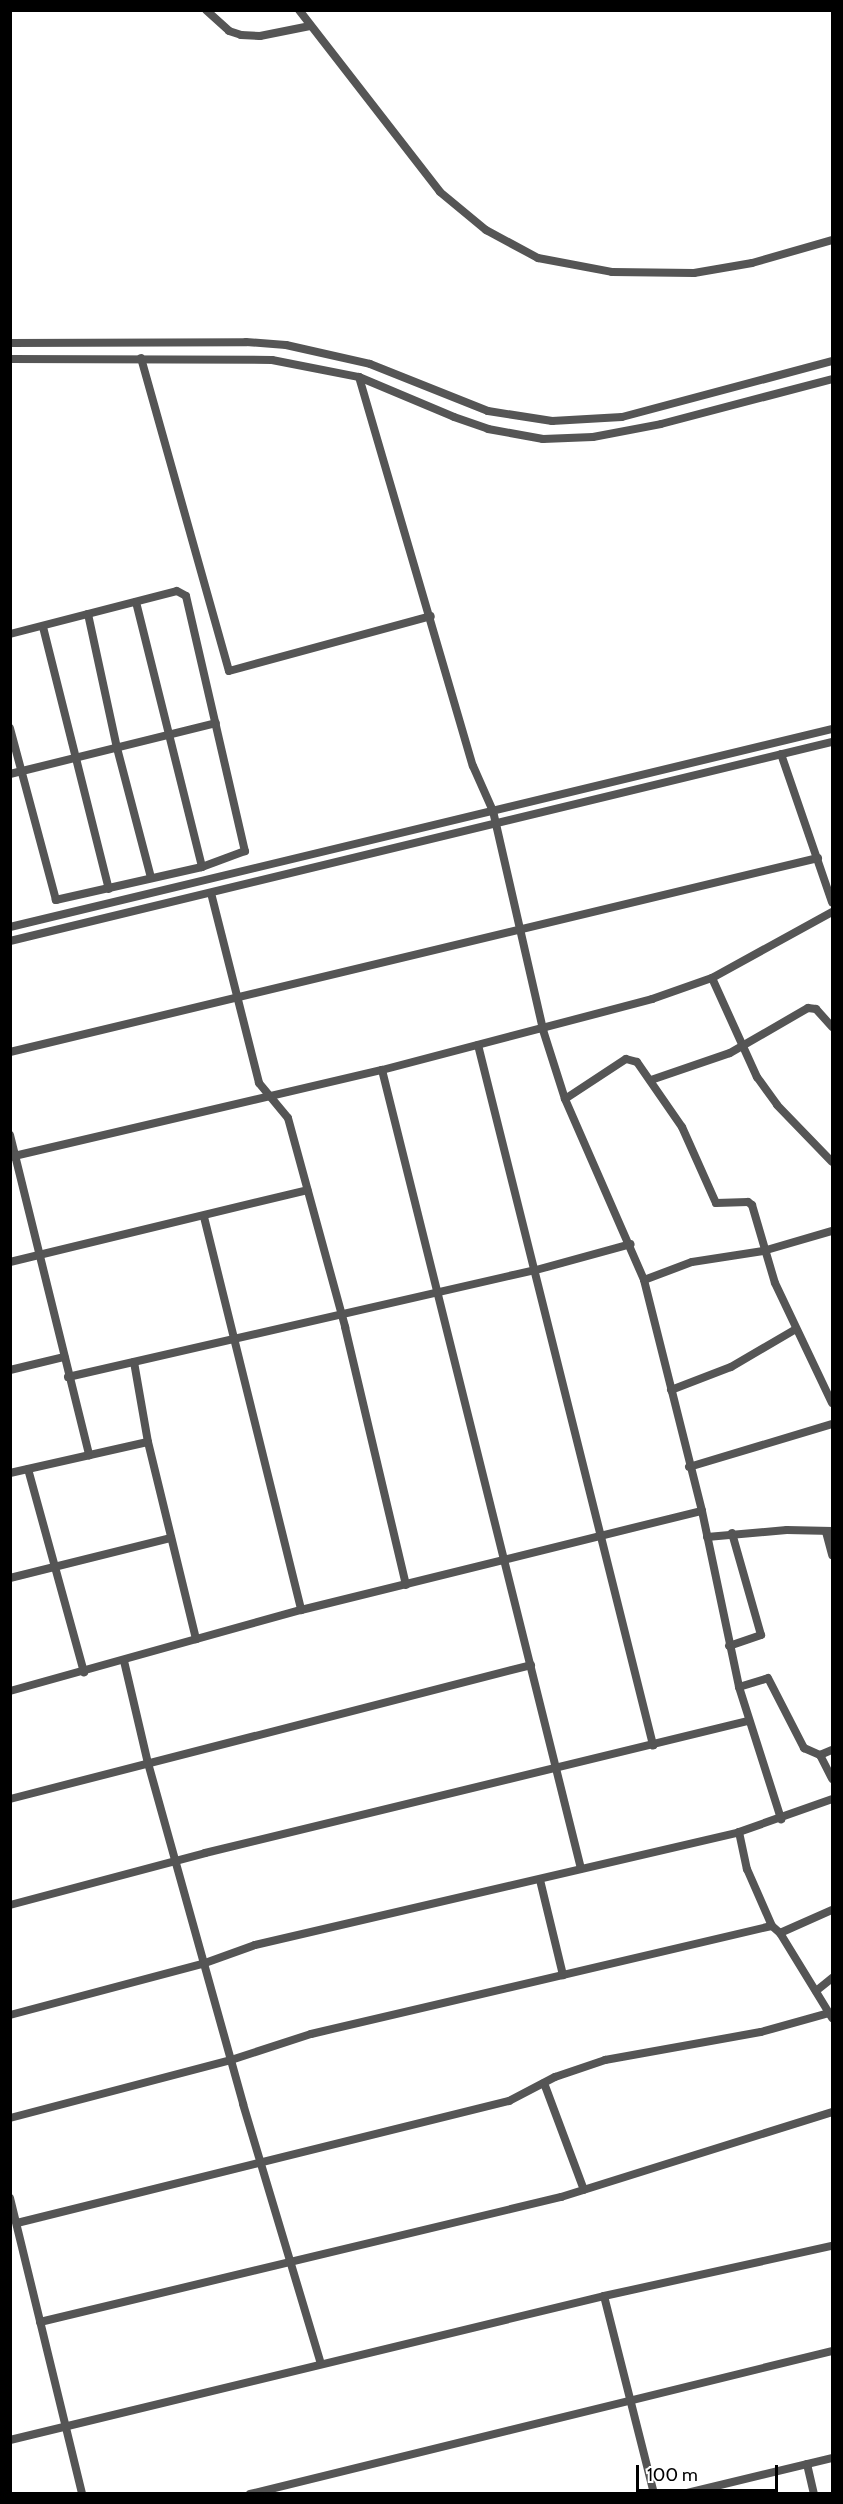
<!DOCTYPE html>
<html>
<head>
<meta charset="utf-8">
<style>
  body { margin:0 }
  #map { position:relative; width:843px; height:2504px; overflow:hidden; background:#fff; font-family:Cabin,sans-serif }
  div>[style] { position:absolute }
  .street>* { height:8px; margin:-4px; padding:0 4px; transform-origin:4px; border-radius:4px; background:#555 }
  span { translate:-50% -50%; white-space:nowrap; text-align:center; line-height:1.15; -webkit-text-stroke:6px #fff; paint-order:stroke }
  .frame { position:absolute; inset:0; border:12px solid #000; pointer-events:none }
  .scale { position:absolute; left:636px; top:2465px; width:142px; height:27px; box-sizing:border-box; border:3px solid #000; border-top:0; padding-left:8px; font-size:18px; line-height:21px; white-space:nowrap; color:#000; -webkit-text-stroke:4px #fff; paint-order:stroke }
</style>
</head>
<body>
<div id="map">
  <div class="street">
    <div style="left:206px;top:10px;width:31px;rotate:42deg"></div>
    <div style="left:229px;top:31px;width:13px;rotate:18deg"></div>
    <div style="left:241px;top:35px;width:19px;rotate:3deg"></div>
    <div style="left:260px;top:36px;width:51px;rotate:-11.3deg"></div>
    <div style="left:299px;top:10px;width:230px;rotate:52.2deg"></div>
    <div style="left:440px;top:192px;width:60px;rotate:39.6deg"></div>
    <div style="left:486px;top:230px;width:59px;rotate:28.3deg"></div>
    <div style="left:538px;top:258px;width:75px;rotate:10.7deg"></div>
    <div style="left:612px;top:272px;width:82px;rotate:0.7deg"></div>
    <div style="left:694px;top:273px;width:59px;rotate:-9.8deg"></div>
    <div style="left:752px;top:263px;width:83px;rotate:-16deg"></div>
    <div style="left:10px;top:343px;width:236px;rotate:-0.2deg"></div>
    <div style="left:246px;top:342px;width:40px;rotate:4.3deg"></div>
    <div style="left:286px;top:345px;width:86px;rotate:12.7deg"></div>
    <div style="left:370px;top:364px;width:127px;rotate:21.7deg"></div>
    <div style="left:488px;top:411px;width:65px;rotate:8.9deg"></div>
    <div style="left:552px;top:421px;width:70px;rotate:-3.3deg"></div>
    <div style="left:622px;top:417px;width:217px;rotate:-14.9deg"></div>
    <div style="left:141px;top:358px;width:325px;rotate:74.3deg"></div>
    <div style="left:229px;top:671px;width:209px;rotate:-15.2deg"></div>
    <div style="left:10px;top:359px;width:262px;rotate:0.2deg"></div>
    <div style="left:272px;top:360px;width:89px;rotate:11.1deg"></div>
    <div style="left:359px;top:377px;width:103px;rotate:22.8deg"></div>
    <div style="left:454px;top:417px;width:36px;rotate:19deg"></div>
    <div style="left:488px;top:429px;width:56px;rotate:10.3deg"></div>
    <div style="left:543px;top:439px;width:50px;rotate:-2.3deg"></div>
    <div style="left:593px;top:437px;width:69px;rotate:-10.8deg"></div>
    <div style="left:661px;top:424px;width:177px;rotate:-14.7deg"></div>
    <div style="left:359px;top:377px;width:405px;rotate:73.7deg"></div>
    <div style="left:473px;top:766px;width:49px;rotate:66deg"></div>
    <div style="left:493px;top:811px;width:225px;rotate:77.1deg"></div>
    <div style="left:543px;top:1030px;width:72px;rotate:72.3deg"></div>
    <div style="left:565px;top:1099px;width:197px;rotate:66.4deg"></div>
    <div style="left:644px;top:1280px;width:238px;rotate:75.9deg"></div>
    <div style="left:702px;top:1511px;width:180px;rotate:78.1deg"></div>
    <div style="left:739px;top:1687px;width:139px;rotate:72.3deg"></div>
    <div style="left:136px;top:602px;width:273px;rotate:76deg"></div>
    <div style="left:88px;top:614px;width:137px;rotate:77.8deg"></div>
    <div style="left:117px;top:748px;width:134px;rotate:75.3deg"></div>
    <div style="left:43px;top:627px;width:270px;rotate:75.9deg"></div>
    <div style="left:10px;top:634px;width:172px;rotate:-14.4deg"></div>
    <div style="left:177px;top:591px;width:10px;rotate:29deg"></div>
    <div style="left:186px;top:596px;width:262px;rotate:77deg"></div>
    <div style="left:245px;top:851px;width:46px;rotate:159.6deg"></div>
    <div style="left:202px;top:867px;width:150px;rotate:167.3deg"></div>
    <div style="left:56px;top:900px;width:178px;rotate:-105deg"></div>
    <div style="left:781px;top:754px;width:157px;rotate:71deg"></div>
    <div style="left:10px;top:774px;width:212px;rotate:-13.9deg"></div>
    <div style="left:211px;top:893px;width:196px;rotate:75.8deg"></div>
    <div style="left:259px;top:1083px;width:45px;rotate:50.4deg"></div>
    <div style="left:288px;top:1118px;width:217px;rotate:74.7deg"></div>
    <div style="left:345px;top:1327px;width:265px;rotate:76.7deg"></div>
    <div style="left:10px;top:927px;width:846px;rotate:-13.54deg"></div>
    <div style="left:10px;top:941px;width:846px;rotate:-13.61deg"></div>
    <div style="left:712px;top:978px;width:109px;rotate:65.6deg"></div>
    <div style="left:757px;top:1077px;width:34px;rotate:54deg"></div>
    <div style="left:777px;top:1105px;width:79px;rotate:46deg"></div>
    <div style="left:478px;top:1045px;width:722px;rotate:75.96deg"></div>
    <div style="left:10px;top:1052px;width:831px;rotate:-13.5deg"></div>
    <div style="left:382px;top:1070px;width:823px;rotate:76.01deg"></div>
    <div style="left:651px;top:1080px;width:83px;rotate:-18.9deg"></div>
    <div style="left:730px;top:1053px;width:90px;rotate:-30deg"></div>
    <div style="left:808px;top:1008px;width:8px;rotate:7deg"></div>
    <div style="left:816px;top:1009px;width:24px;rotate:48deg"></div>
    <div style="left:565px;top:1099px;width:73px;rotate:-33.3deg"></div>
    <div style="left:626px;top:1059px;width:11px;rotate:15deg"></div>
    <div style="left:637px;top:1062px;width:79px;rotate:55.3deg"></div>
    <div style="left:682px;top:1127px;width:83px;rotate:65.9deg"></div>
    <div style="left:716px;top:1203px;width:32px;rotate:-2deg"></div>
    <div style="left:748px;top:1202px;width:5px;rotate:37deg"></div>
    <div style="left:752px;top:1205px;width:81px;rotate:73.6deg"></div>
    <div style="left:775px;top:1283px;width:133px;rotate:64.6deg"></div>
    <div style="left:10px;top:1135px;width:330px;rotate:76.1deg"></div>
    <div style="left:10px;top:1157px;width:382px;rotate:-13.2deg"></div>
    <div style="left:382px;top:1070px;width:279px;rotate:-14.7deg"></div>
    <div style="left:652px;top:999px;width:64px;rotate:-19.3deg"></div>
    <div style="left:712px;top:978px;width:137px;rotate:-28.8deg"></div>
    <div style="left:204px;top:1217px;width:405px;rotate:76.1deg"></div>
    <div style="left:10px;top:1262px;width:306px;rotate:-13.6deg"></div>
    <div style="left:644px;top:1280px;width:51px;rotate:-20.6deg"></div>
    <div style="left:692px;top:1262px;width:72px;rotate:-8.8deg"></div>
    <div style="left:763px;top:1251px;width:72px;rotate:-16.2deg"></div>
    <div style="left:134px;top:1362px;width:81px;rotate:80.1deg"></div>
    <div style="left:148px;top:1442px;width:203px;rotate:76.3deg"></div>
    <div style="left:10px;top:1370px;width:56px;rotate:-13.5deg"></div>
    <div style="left:68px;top:1377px;width:480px;rotate:-12.9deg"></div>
    <div style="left:536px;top:1270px;width:98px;rotate:-15.3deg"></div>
    <div style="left:671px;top:1390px;width:64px;rotate:-21deg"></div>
    <div style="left:731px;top:1367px;width:75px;rotate:-30.3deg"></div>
    <div style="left:689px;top:1467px;width:149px;rotate:-16.7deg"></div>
    <div style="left:28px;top:1469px;width:211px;rotate:74.6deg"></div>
    <div style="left:10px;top:1473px;width:141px;rotate:-12.7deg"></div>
    <div style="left:826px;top:1532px;width:24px;rotate:75deg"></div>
    <div style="left:707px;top:1537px;width:80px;rotate:-5deg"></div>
    <div style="left:787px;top:1530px;width:45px;rotate:1.3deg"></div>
    <div style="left:10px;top:1578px;width:166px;rotate:-14deg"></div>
    <div style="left:729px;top:1646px;width:34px;rotate:-19deg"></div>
    <div style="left:761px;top:1635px;width:106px;rotate:-105.9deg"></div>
    <div style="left:124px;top:1661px;width:105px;rotate:76.8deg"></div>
    <div style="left:148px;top:1763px;width:354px;rotate:74.4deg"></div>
    <div style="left:243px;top:2104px;width:271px;rotate:73.3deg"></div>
    <div style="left:739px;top:1687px;width:30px;rotate:-17deg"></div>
    <div style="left:768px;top:1678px;width:79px;rotate:62.8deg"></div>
    <div style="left:804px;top:1748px;width:17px;rotate:24deg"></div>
    <div style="left:820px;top:1755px;width:13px;rotate:-23deg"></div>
    <div style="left:10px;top:1691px;width:302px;rotate:-15.6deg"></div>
    <div style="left:301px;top:1610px;width:413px;rotate:-13.9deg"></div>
    <div style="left:820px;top:1755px;width:27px;rotate:63deg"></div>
    <div style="left:10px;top:1799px;width:538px;rotate:-14.42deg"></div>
    <div style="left:739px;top:1832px;width:38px;rotate:78deg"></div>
    <div style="left:747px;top:1869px;width:62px;rotate:66.3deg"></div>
    <div style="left:772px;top:1926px;width:11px;rotate:41deg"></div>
    <div style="left:780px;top:1933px;width:100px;rotate:58.5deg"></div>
    <div style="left:540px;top:1880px;width:98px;rotate:76.4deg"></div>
    <div style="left:10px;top:1905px;width:202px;rotate:-14.9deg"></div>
    <div style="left:205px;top:1853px;width:559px;rotate:-13.66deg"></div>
    <div style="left:780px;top:1933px;width:57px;rotate:-23.9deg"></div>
    <div style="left:816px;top:1991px;width:21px;rotate:-39deg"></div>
    <div style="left:10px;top:2015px;width:202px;rotate:-14.9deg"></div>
    <div style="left:205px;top:1963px;width:53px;rotate:-19.8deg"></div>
    <div style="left:255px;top:1945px;width:497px;rotate:-13.1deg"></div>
    <div style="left:739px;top:1832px;width:99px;rotate:-19.5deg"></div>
    <div style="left:544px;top:2083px;width:114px;rotate:69.5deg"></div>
    <div style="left:10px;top:2118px;width:228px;rotate:-14.7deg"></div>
    <div style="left:231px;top:2060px;width:84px;rotate:-18deg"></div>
    <div style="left:311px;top:2034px;width:473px;rotate:-13.2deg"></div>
    <div style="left:10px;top:2198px;width:305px;rotate:76.3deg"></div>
    <div style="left:17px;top:2223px;width:507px;rotate:-13.93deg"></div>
    <div style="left:509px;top:2101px;width:52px;rotate:-27.6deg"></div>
    <div style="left:555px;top:2077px;width:53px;rotate:-18.8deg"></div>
    <div style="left:605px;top:2060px;width:158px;rotate:-10.2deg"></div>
    <div style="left:761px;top:2032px;width:71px;rotate:-15.6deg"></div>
    <div style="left:604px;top:2296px;width:204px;rotate:75.8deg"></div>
    <div style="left:40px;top:2322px;width:536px;rotate:-13.49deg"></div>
    <div style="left:561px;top:2197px;width:284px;rotate:-17.4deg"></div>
    <div style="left:10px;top:2440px;width:611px;rotate:-13.63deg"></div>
    <div style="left:604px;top:2296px;width:233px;rotate:-12.4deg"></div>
    <div style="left:807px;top:2464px;width:31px;rotate:77deg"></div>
    <div style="left:250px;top:2494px;width:599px;rotate:-13.8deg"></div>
    <div style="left:683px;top:2494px;width:153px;rotate:-13.6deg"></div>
  </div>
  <div class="frame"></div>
  <div class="scale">100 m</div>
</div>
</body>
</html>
